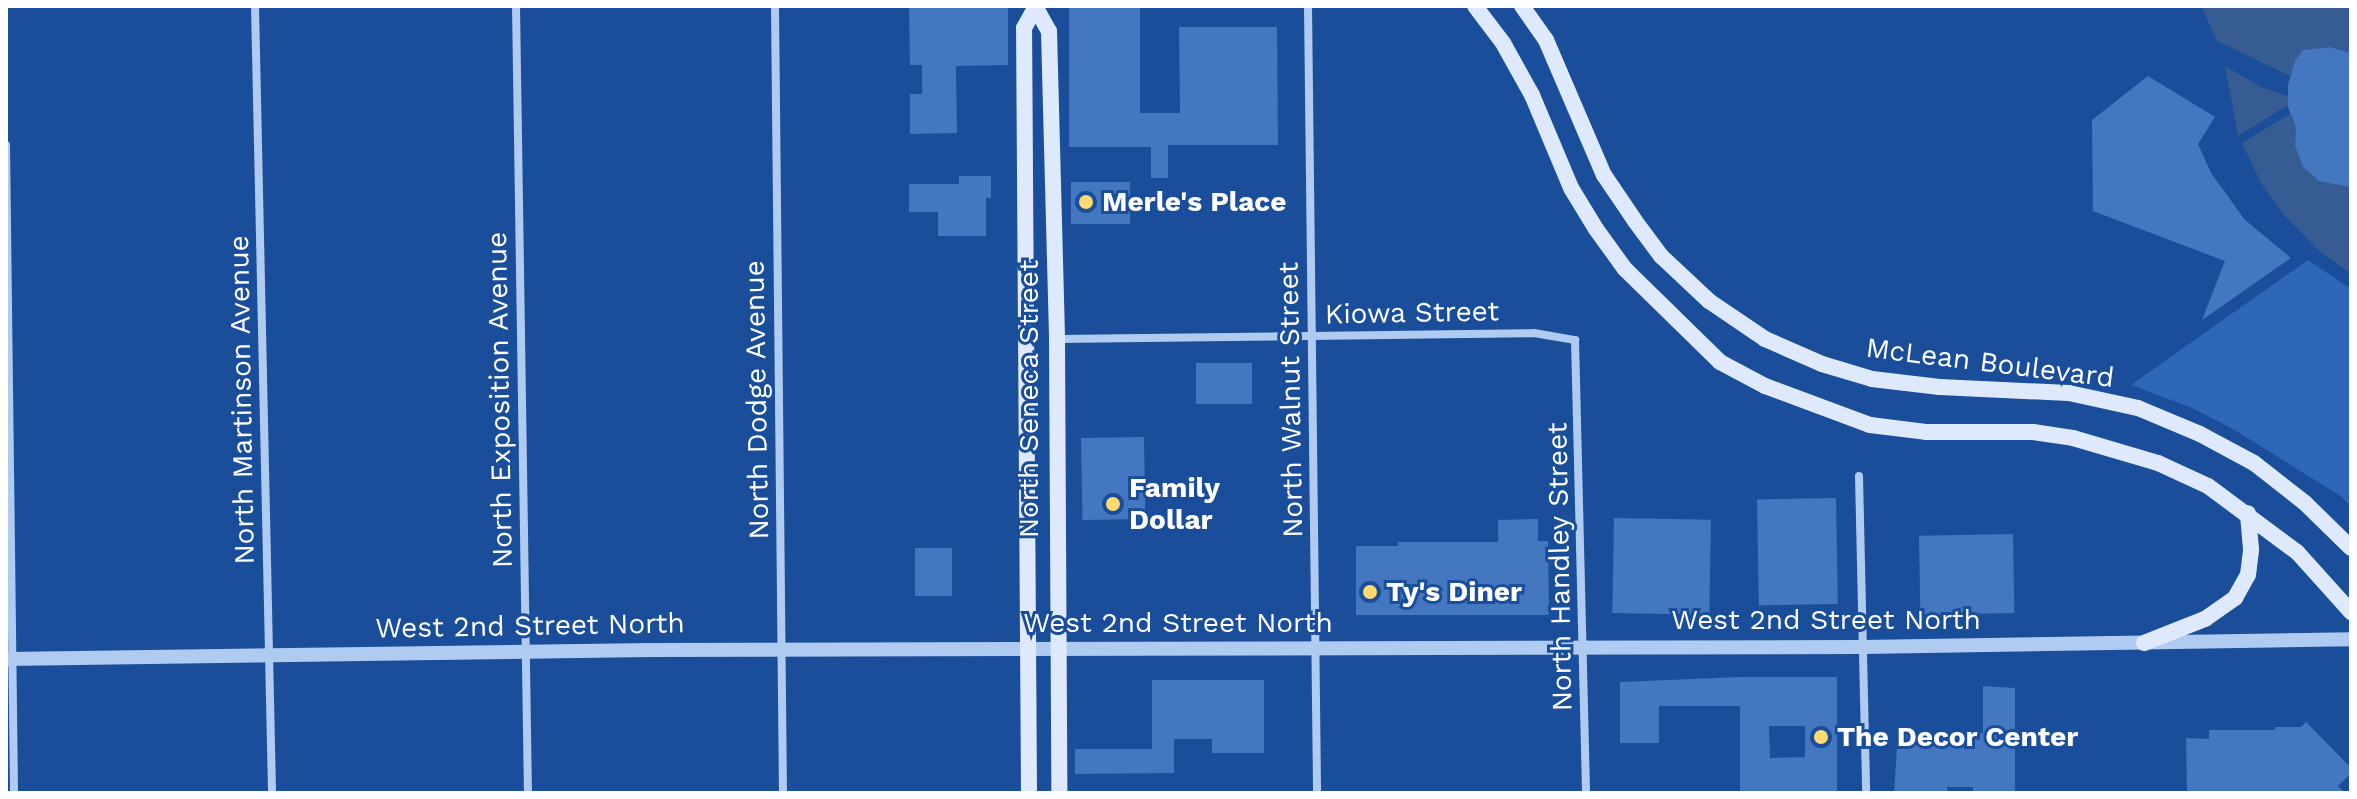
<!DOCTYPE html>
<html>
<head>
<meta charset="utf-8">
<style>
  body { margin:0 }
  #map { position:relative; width:2357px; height:799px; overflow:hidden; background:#1a4e9a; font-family:"Work Sans",sans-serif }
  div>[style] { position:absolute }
  .green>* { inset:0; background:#2e67b7 }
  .water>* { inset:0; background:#375c93 }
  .building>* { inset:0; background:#4377c0; transform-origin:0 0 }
  .minor>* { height:8px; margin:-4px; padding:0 4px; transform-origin:4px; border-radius:4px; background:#b0cbf1 }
  .tertiary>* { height:14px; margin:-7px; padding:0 7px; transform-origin:7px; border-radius:7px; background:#b0cbf1 }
  .secondary>* { height:16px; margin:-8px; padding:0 8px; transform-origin:8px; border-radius:8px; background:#deeafc }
  .dots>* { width:22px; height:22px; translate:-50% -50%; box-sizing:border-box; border:4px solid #1a4e9a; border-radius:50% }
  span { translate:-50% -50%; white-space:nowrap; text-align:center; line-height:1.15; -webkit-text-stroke:6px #1a4e9a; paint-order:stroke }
  .poi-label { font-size:28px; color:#fff; font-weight:700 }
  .left { translate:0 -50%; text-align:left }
  .street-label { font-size:28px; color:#fff }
  .frame { position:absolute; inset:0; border:8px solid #fff; pointer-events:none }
</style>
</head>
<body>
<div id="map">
  <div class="green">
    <div style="clip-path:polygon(2308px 260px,2351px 289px,2351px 507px,2342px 497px,2233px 429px,2192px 408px,2131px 385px)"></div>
  </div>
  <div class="water">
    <div style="clip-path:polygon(2201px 6px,2351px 6px,2351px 53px,2330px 47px,2303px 50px,2290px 76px,2217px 41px)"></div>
    <div style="clip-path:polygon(2225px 66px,2263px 88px,2288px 96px,2288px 105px,2238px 136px)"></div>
    <div style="clip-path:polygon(2290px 114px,2296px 128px,2295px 146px,2303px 167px,2319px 181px,2351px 184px,2351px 274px,2318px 250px,2282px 213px,2261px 183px,2242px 143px)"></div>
  </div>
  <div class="building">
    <div style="clip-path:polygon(1069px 6px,1140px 6px,1140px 113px,1180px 113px,1179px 27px,1277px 27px,1278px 145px,1168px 145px,1168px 178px,1151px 178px,1151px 147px,1069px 147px)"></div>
    <div style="clip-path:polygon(909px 8px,1008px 8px,1008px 65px,956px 66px,957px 133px,910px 134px,910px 94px,922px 94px,922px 65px,910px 65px)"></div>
    <div style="clip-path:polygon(2330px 47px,2351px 53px,2351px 187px,2319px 181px,2303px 167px,2295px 146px,2296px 128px,2288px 107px,2288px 85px,2295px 61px,2303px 50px)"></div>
    <div style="clip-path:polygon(2148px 76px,2215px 117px,2198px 144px,2211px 173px,2245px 220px,2291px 258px,2202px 320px,2225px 261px,2093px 211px,2092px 120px)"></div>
    <div style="clip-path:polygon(959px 176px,991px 176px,991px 198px,986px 198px,986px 236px,938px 236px,938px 212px,909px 212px,909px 184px,959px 184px)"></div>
    <div style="left:1071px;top:182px;width:59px;height:42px"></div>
    <div style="left:1196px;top:363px;width:56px;height:41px"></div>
    <div style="left:1144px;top:437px;width:82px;height:63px;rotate:89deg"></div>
    <div style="left:1836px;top:498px;width:106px;height:79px;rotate:89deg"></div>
    <div style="left:1614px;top:518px;width:97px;height:95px;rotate:1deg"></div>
    <div style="clip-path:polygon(1538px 519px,1538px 541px,1548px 541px,1549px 615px,1356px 615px,1356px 546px,1398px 546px,1398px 542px,1498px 542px,1498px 520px)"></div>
    <div style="left:2013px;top:534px;width:79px;height:94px;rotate:89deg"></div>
    <div style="left:915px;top:548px;width:37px;height:48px"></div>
    <div style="clip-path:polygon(evenodd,1740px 677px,1837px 677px,1837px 793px,1740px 793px,1740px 706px,1659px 706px,1659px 743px,1620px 743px,1620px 682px,1740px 677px,1769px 726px,1805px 726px,1805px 757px,1770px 758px,1769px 726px)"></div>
    <div style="clip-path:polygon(1152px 680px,1264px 680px,1264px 753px,1212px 753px,1212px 739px,1174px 739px,1174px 773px,1075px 774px,1075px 749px,1152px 749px)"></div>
    <div style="clip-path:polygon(1983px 686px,2015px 688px,2015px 793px,1973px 793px,1973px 787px,1947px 787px,1948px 793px,1894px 793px,1898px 733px,1983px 733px)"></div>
    <div style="clip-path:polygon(2306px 722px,2351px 768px,2351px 773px,2338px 786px,2345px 793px,2187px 793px,2186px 738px,2209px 739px,2209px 730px,2275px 730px,2275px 727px,2301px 727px)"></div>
  </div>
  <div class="minor">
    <div style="left:255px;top:6px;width:787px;rotate:88.76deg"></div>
    <div style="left:516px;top:6px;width:787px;rotate:89.13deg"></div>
    <div style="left:775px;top:6px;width:787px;rotate:89.42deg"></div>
    <div style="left:1308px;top:6px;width:787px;rotate:89.34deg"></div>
    <div style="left:6px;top:145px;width:648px;rotate:89.29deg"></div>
    <div style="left:1058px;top:339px;width:476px;rotate:-0.7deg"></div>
    <div style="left:1534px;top:333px;width:42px;rotate:9.7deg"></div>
    <div style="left:1575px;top:340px;width:453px;rotate:88.6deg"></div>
    <div style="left:1859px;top:476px;width:317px;rotate:88.7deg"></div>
  </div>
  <div class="tertiary">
    <div style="left:6px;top:659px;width:645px;rotate:-0.8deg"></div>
    <div style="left:651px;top:650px;width:1212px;rotate:-0.14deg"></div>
    <div style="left:1863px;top:647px;width:488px;rotate:-0.9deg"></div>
  </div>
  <div class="secondary">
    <div style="left:1475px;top:6px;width:46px;rotate:52.9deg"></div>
    <div style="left:1503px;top:43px;width:60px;rotate:60.9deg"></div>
    <div style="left:1532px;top:95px;width:101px;rotate:67.2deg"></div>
    <div style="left:1571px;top:188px;width:48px;rotate:58.6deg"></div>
    <div style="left:1596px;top:229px;width:49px;rotate:54.1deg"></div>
    <div style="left:1625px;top:269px;width:133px;rotate:44.4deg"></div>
    <div style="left:1720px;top:362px;width:51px;rotate:28.1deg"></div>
    <div style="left:1765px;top:386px;width:112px;rotate:20.4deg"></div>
    <div style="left:1870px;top:425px;width:56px;rotate:7.1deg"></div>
    <div style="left:1926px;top:432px;width:107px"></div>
    <div style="left:2033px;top:432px;width:40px;rotate:8.5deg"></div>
    <div style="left:2073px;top:438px;width:89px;rotate:16.4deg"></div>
    <div style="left:2158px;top:463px;width:55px;rotate:24.7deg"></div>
    <div style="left:2208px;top:486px;width:111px;rotate:36.6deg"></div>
    <div style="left:2297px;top:552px;width:81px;rotate:48deg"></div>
    <div style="left:1522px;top:6px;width:42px;rotate:54.8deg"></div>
    <div style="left:1546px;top:40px;width:147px;rotate:66.8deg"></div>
    <div style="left:1604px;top:175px;width:55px;rotate:56deg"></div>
    <div style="left:1635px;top:221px;width:44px;rotate:53.4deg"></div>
    <div style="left:1661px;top:256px;width:66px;rotate:43.2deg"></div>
    <div style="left:1709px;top:301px;width:68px;rotate:34.2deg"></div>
    <div style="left:1765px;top:339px;width:62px;rotate:23.7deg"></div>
    <div style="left:1822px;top:364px;width:52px;rotate:16.7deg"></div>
    <div style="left:1872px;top:379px;width:68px;rotate:6.7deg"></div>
    <div style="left:1940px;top:387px;width:129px;rotate:2.7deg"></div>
    <div style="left:2069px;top:393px;width:71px;rotate:12.3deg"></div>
    <div style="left:2138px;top:408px;width:67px;rotate:22.8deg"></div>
    <div style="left:2200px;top:434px;width:61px;rotate:28.2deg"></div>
    <div style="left:2254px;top:463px;width:65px;rotate:38.1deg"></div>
    <div style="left:2305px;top:503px;width:64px;rotate:44.4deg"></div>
    <div style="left:1036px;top:8px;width:26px;rotate:61deg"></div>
    <div style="left:1049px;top:31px;width:308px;rotate:88.5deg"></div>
    <div style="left:1057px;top:339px;width:454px;rotate:89.7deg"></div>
    <div style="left:2144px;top:643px;width:66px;rotate:-21.5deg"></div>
    <div style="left:2205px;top:619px;width:37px;rotate:-35deg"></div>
    <div style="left:2235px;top:598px;width:26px;rotate:-61deg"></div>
    <div style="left:2248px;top:575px;width:26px;rotate:-83deg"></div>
    <div style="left:2251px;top:549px;width:36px;rotate:-95deg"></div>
    <div style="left:1029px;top:793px;width:765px;rotate:-90.37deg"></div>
    <div style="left:1024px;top:28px;width:25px;rotate:-61deg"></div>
  </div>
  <div class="dots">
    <div style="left:1086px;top:202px;background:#ffda70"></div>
    <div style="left:1113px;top:504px;background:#ffda70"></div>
    <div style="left:1370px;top:592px;background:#ffda70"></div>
    <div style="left:1821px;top:737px;background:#ffda70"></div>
  </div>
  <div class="poi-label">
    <span class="left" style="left:1102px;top:202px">Merle's Place</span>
    <span class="left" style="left:1129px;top:504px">Family<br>Dollar</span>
    <span class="left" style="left:1386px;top:592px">Ty's Diner</span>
    <span class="left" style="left:1837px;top:737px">The Decor Center</span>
  </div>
  <div class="street-label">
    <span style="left:1412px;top:313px;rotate:-1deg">Kiowa Street</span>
    <span style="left:1990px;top:363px;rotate:7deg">McLean Boulevard</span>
    <span style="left:1029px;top:399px;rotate:-90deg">North Seneca Street</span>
    <span style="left:242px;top:400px;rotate:-91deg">North Martinson Avenue</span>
    <span style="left:500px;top:400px;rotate:-91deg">North Exposition Avenue</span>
    <span style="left:757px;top:400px;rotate:-91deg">North Dodge Avenue</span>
    <span style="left:1291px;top:400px;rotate:-91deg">North Walnut Street</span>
    <span style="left:1560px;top:567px;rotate:-91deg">North Handley Street</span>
    <span style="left:1826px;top:620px">West 2nd Street North</span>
    <span style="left:1178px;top:623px">West 2nd Street North</span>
    <span style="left:530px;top:626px;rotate:-1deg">West 2nd Street North</span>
  </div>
  <div class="frame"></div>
</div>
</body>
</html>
